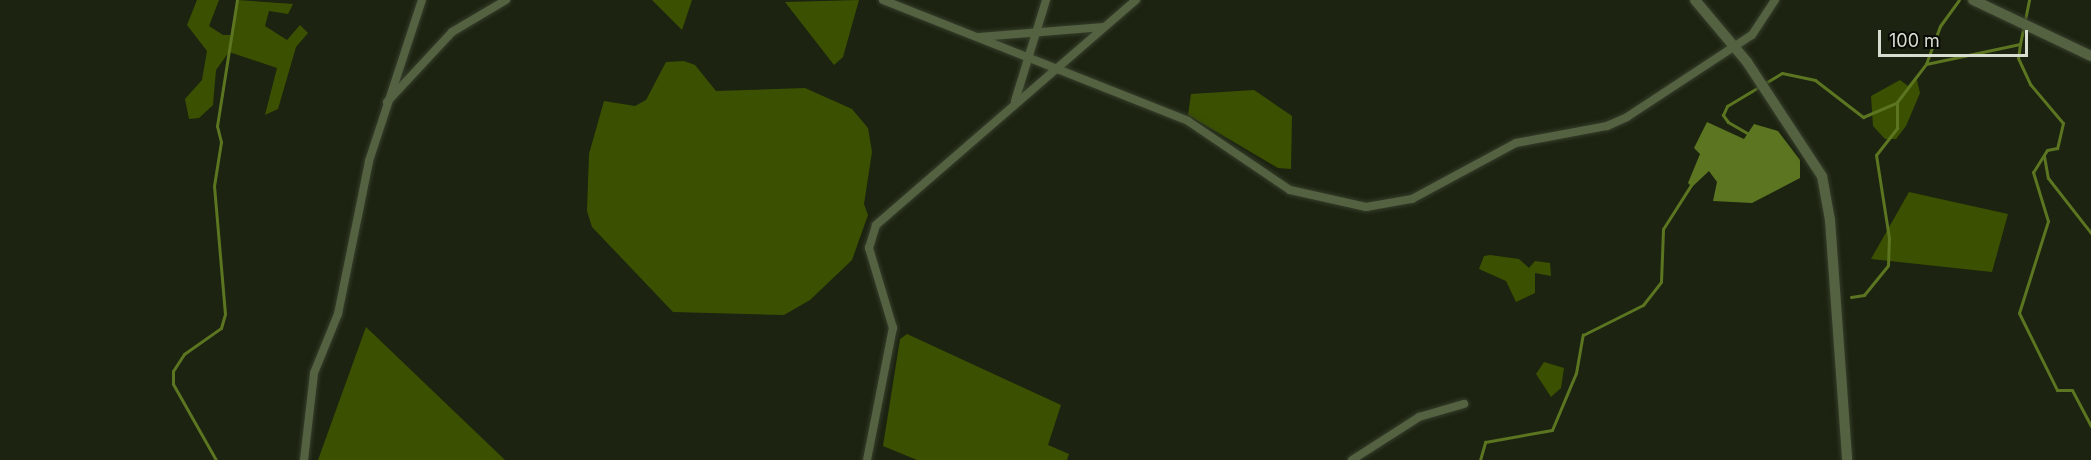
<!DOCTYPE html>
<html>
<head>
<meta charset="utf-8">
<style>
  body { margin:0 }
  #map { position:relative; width:2091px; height:460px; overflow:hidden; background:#1c2310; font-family:Inter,sans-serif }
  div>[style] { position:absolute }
  .green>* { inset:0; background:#3b5101 }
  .water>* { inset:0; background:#5b7520 }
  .stream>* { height:3px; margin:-1.5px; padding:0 1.5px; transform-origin:1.5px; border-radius:1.5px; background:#5b7520 }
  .roads { filter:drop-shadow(0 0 2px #363d2b) drop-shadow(0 0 2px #363d2b) }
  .minor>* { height:8px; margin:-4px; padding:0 4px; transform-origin:4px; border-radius:4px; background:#556241 }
  .tertiary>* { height:10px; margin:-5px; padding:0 5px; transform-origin:5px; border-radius:5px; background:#556241 }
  span { translate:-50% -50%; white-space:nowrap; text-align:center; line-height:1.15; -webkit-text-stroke:6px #080b05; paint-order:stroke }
  .scale { position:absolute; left:1878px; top:30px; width:150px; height:27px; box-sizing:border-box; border:3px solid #d8ddd1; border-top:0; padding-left:8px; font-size:18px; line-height:21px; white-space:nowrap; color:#d8ddd1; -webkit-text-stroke:4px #080b05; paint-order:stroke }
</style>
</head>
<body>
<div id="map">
  <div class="green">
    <div style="clip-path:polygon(197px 0,219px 0,209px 26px,223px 35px,233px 35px,237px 0,293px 4px,288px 14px,269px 11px,265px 26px,287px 40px,300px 25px,308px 33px,296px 47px,278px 109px,265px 115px,277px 68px,229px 52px,216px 70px,213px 105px,199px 118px,189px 119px,185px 99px,202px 80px,207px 51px,187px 25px)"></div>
    <div style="clip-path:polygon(652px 0,692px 0,682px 30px)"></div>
    <div style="clip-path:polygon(859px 0,843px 57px,834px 65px,785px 2px)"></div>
    <div style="clip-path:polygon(684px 61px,695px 65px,716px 91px,805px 88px,852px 109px,868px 128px,872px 152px,864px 204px,868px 215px,852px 260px,810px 300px,784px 315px,673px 312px,592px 227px,587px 211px,589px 154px,604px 101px,635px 106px,646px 100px,666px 62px)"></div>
    <div style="clip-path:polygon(1916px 76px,1920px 93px,1906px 126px,1896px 139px,1885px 139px,1873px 126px,1871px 96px,1900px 80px,1908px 86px)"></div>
    <div style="clip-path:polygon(1254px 90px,1292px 116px,1291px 169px,1278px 168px,1188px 115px,1191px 94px)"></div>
    <div style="clip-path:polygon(1909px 192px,2008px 214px,1992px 272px,1871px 259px)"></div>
    <div style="clip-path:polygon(1490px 255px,1519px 259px,1529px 268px,1535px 261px,1550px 263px,1551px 276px,1535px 273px,1535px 293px,1516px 302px,1506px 281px,1479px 269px,1484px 256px)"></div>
    <div style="clip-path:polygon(366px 327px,505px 460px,318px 460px)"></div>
    <div style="clip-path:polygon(907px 334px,1061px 405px,1048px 445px,1069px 454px,1067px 460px,917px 460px,883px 446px,900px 339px)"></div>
    <div style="clip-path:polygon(1544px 362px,1564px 368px,1561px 388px,1551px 397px,1536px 374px)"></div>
  </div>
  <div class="water">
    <div style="clip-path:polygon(1707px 122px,1744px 139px,1754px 124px,1778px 131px,1800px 160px,1800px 178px,1752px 203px,1713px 201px,1717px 182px,1709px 171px,1692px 187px,1688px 183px,1700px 154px,1694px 148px)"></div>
  </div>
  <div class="stream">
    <div style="left:2020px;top:44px;width:14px;rotate:98deg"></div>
    <div style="left:2018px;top:58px;width:29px;rotate:65deg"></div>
    <div style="left:2030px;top:84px;width:51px;rotate:49.8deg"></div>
    <div style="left:2063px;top:123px;width:26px;rotate:103deg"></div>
    <div style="left:2057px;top:148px;width:10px;rotate:169deg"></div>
    <div style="left:2047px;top:150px;width:26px;rotate:122deg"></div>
    <div style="left:2033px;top:172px;width:51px;rotate:73deg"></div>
    <div style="left:2048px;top:221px;width:96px;rotate:107.5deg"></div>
    <div style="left:2019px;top:313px;width:86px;rotate:63.7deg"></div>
    <div style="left:2057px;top:390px;width:15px"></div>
    <div style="left:2072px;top:390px;width:41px;rotate:62.2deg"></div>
    <div style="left:1926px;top:64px;width:40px;rotate:-69.8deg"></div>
    <div style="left:1940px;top:26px;width:32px;rotate:-54deg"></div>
    <div style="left:1747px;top:133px;width:22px;rotate:-150deg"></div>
    <div style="left:1728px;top:122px;width:9px;rotate:-126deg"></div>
    <div style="left:1723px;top:115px;width:10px;rotate:-66deg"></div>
    <div style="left:1727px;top:106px;width:64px;rotate:-31deg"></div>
    <div style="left:1782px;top:73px;width:34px;rotate:12deg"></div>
    <div style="left:1815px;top:80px;width:61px;rotate:37.6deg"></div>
    <div style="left:1863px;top:117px;width:36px;rotate:-23deg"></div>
    <div style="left:2044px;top:156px;width:22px;rotate:80deg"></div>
    <div style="left:2048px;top:178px;width:70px;rotate:52deg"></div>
    <div style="left:1851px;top:297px;width:13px;rotate:-9deg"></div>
    <div style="left:1864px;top:295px;width:38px;rotate:-51deg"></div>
    <div style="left:1888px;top:265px;width:27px;rotate:-88deg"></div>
    <div style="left:1889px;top:238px;width:84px;rotate:-98.9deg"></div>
    <div style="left:1876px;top:155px;width:34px;rotate:-52deg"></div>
    <div style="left:1897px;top:128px;width:26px;rotate:-90deg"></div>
    <div style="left:1897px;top:102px;width:48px;rotate:-52.7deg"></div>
    <div style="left:1926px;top:64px;width:96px;rotate:-12deg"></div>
    <div style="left:2020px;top:44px;width:45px;rotate:-78.4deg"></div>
    <div style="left:216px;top:460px;width:87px;rotate:-119.5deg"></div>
    <div style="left:173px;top:384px;width:13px;rotate:-90deg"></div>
    <div style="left:173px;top:371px;width:20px;rotate:-57deg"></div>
    <div style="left:184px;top:354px;width:45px;rotate:-35.1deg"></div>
    <div style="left:221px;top:328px;width:15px;rotate:-74deg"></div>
    <div style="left:225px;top:314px;width:128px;rotate:-94.9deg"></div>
    <div style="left:214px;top:186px;width:45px;rotate:-81deg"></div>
    <div style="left:221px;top:142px;width:16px;rotate:-104deg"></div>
    <div style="left:217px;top:126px;width:128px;rotate:-81deg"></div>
    <div style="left:1480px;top:460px;width:19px;rotate:-74deg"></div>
    <div style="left:1485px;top:442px;width:68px;rotate:-10.2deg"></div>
    <div style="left:1552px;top:430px;width:62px;rotate:-67.2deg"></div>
    <div style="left:1576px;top:373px;width:39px;rotate:-80deg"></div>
    <div style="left:1583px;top:335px;width:67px;rotate:-26.6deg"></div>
    <div style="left:1643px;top:305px;width:29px;rotate:-52deg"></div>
    <div style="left:1661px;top:282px;width:53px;rotate:-87.8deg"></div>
    <div style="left:1663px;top:229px;width:52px;rotate:-57.5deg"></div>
  </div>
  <div class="roads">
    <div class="minor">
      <div style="left:883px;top:0;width:328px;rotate:21.6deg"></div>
      <div style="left:1188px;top:121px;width:123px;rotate:34.1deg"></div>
      <div style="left:1290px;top:190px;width:78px;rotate:12.6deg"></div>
      <div style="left:1366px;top:207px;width:47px;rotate:-9.9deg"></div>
      <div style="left:1412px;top:199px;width:118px;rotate:-28.3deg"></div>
      <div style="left:1516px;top:143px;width:93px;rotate:-10.6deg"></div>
      <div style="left:1607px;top:126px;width:22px;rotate:-24deg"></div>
      <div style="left:1627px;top:117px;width:149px;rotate:-33.3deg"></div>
      <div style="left:1752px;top:35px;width:42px;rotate:-56.7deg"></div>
      <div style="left:979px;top:37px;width:125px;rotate:-4.6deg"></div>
      <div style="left:1015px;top:101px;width:106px;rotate:-72.9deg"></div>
      <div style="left:387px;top:102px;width:96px;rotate:-47.1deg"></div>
      <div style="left:452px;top:32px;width:63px;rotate:-30.7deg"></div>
      <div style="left:304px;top:460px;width:88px;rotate:-83.4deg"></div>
      <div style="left:314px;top:373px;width:64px;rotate:-67.9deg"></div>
      <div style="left:338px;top:314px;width:156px;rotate:-78.5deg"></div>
      <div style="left:369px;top:161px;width:169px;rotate:-71.8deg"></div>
      <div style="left:867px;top:460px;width:135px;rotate:-78.9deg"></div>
      <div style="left:893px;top:328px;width:84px;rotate:-106.7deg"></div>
      <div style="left:869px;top:248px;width:24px;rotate:-73deg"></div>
      <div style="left:876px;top:225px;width:344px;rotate:-40.9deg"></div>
      <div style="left:1352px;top:460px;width:80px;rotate:-32.7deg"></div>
      <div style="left:1419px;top:417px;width:47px;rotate:-16.1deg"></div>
    </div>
    <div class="tertiary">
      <div style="left:1695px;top:0;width:81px;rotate:50deg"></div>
      <div style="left:1747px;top:62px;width:136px;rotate:56.7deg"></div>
      <div style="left:1822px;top:176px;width:45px;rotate:79.7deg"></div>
      <div style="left:1830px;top:220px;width:241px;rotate:85.9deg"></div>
      <div style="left:1973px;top:0;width:131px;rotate:25.4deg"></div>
    </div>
  </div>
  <div class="scale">100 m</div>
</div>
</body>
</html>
